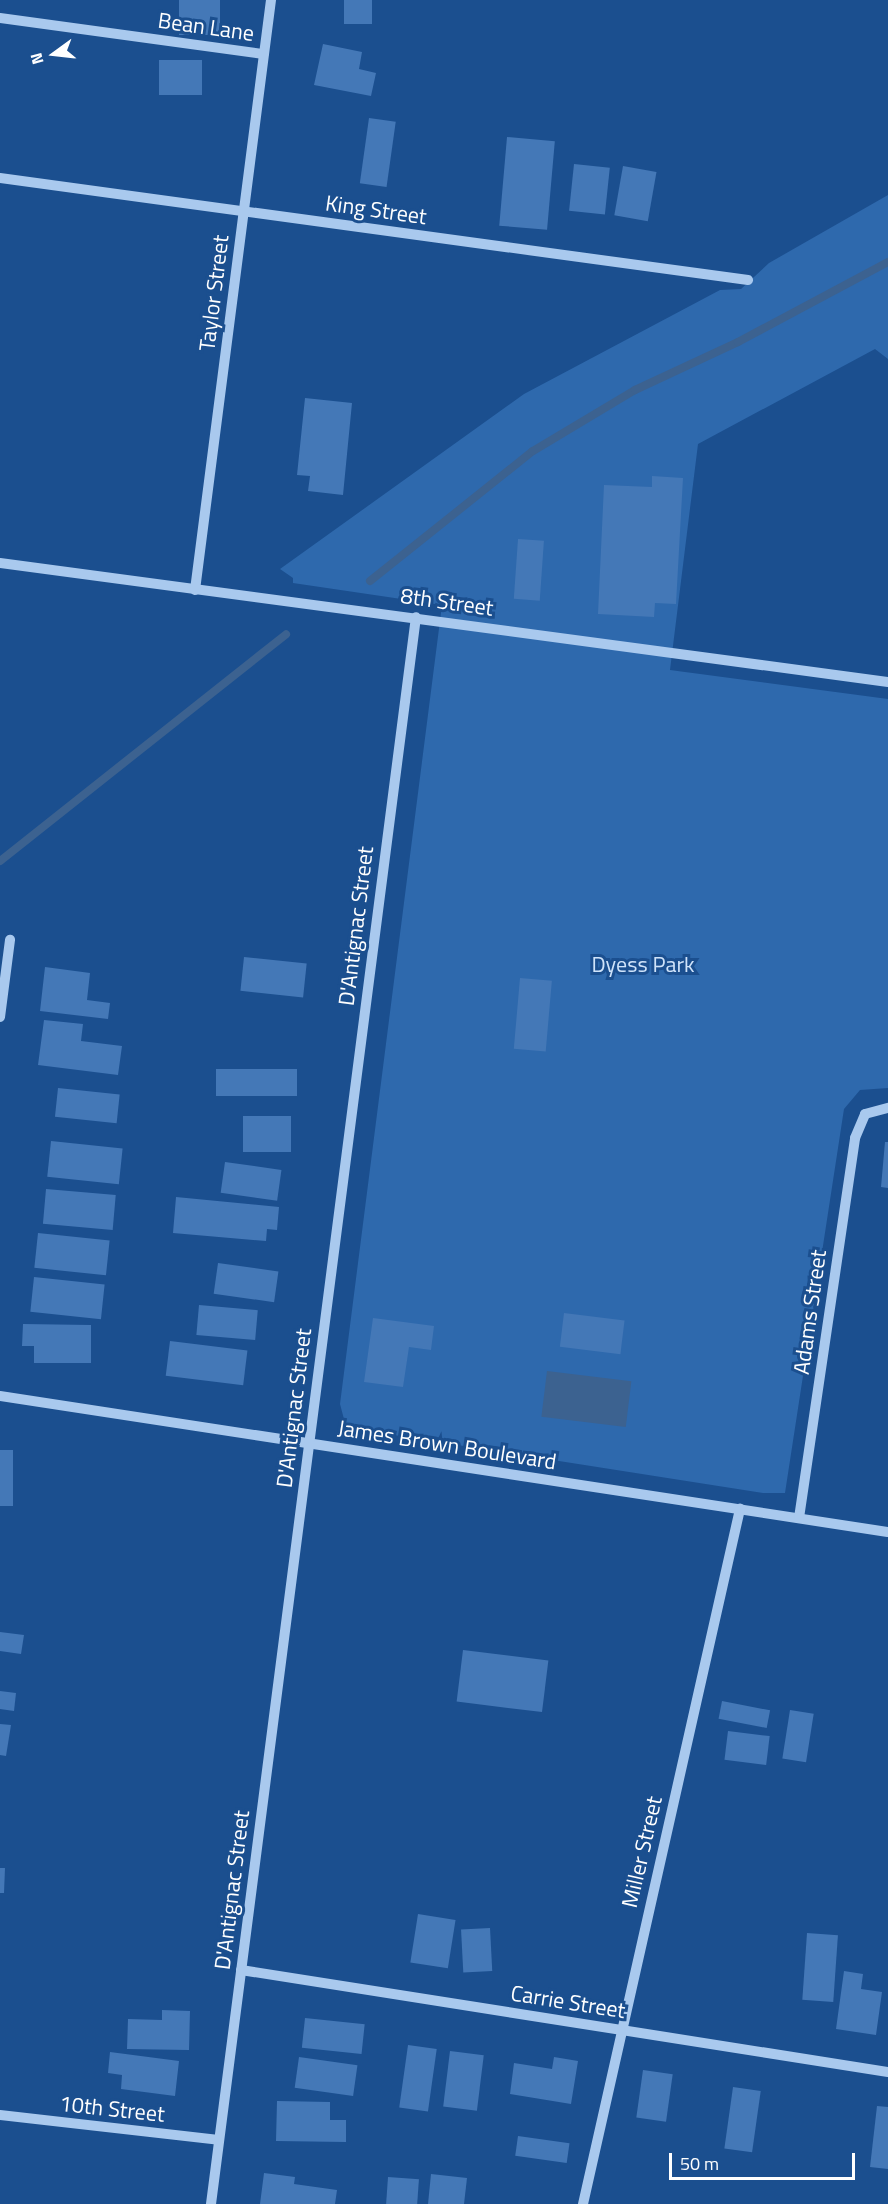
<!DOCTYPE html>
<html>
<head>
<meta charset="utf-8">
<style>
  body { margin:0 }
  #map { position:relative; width:888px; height:2204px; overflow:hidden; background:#1b4f8f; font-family:"Titillium Web",sans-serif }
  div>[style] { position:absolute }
  .green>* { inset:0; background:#2e69ad }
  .water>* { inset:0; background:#3c6290; transform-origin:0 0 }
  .stream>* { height:8px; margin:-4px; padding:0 4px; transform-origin:4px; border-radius:4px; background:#3c6290 }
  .building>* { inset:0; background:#4478b7; transform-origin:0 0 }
  .minor>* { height:10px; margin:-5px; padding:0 5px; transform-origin:5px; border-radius:5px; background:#a9c9ee }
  span { translate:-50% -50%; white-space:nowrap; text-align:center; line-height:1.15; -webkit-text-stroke:6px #1b4f8f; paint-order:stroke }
  .street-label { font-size:22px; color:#fff }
  .park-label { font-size:22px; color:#cfe3fa }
  .north { position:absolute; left:24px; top:24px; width:60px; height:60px; -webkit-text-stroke:4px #1b4f8f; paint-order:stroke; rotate:255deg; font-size:16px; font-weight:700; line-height:24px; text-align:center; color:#fff }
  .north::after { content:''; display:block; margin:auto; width:21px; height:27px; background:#fff; clip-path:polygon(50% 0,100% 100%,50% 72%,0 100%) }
  .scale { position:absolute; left:669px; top:2153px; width:186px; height:27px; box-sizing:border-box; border:3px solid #fff; border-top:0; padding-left:8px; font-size:18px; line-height:21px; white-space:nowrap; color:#fff; -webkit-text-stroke:4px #1b4f8f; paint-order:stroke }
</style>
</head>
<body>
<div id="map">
  <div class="green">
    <div style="clip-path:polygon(888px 195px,888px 359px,875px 349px,698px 444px,670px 670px,888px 699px,888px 1088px,860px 1090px,844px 1109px,785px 1493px,763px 1493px,356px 1429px,345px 1423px,340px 1404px,442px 605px,293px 583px,293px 578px,280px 569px,524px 394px,720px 290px,741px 289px,769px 263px)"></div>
  </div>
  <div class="water">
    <div style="left:547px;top:1371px;width:85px;height:46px;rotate:7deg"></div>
  </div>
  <div class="stream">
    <div style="left:370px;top:581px;width:208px;rotate:-38.6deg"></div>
    <div style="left:533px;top:451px;width:119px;rotate:-30.9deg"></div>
    <div style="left:635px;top:390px;width:114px;rotate:-25deg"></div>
    <div style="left:738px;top:342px;width:170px;rotate:-28.1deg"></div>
    <div style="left:0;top:861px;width:365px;rotate:-38.4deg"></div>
  </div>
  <div class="building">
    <div style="left:179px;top:0;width:41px;height:35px"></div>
    <div style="left:344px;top:0;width:28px;height:24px"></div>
    <div style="clip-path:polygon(323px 44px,362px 52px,359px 69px,376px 73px,371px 96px,314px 85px)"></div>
    <div style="left:159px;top:60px;width:43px;height:35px"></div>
    <div style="left:369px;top:118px;width:27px;height:66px;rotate:8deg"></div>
    <div style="left:507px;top:137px;width:48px;height:89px;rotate:5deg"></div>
    <div style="left:574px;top:164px;width:36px;height:47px;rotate:6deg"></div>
    <div style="left:623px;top:166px;width:34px;height:50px;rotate:10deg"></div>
    <div style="clip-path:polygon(305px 398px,352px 403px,343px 495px,308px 491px,310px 476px,297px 475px)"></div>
    <div style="clip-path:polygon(652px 476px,683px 478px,676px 604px,655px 603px,654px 617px,598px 614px,604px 485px,652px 487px)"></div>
    <div style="left:518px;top:539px;width:26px;height:60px;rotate:4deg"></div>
    <div style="left:244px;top:957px;width:63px;height:34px;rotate:6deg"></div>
    <div style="clip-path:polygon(45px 967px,90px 973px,87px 1000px,110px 1003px,108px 1019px,40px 1011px)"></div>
    <div style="left:520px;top:978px;width:32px;height:71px;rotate:5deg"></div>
    <div style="clip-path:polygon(44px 1020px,83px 1024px,81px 1041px,122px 1046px,118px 1075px,38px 1065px)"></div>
    <div style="left:216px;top:1069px;width:81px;height:27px"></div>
    <div style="left:58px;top:1088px;width:62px;height:29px;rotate:6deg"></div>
    <div style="left:243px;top:1116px;width:48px;height:36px"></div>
    <div style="left:51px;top:1141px;width:72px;height:36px;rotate:6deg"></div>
    <div style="clip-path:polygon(885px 1142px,888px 1142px,888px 1188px,881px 1187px)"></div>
    <div style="left:225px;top:1162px;width:57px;height:31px;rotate:8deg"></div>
    <div style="left:46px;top:1189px;width:70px;height:35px;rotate:5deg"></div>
    <div style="clip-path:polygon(176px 1197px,279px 1207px,277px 1230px,267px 1229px,266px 1241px,173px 1233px)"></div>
    <div style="left:38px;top:1233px;width:72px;height:35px;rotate:6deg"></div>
    <div style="left:218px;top:1263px;width:61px;height:31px;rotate:8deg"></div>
    <div style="left:34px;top:1277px;width:71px;height:35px;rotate:6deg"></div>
    <div style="left:199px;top:1305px;width:59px;height:30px;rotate:5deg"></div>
    <div style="left:564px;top:1313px;width:61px;height:34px;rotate:7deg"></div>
    <div style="clip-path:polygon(373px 1318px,434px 1326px,431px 1350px,409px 1347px,403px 1387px,364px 1382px)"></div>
    <div style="clip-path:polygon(23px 1324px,91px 1325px,91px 1363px,34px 1363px,34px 1346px,22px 1346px)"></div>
    <div style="left:170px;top:1341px;width:78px;height:35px;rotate:7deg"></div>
    <div style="left:0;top:1450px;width:13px;height:56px"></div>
    <div style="clip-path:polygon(0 1632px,24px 1635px,21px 1654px,0 1651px)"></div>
    <div style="left:463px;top:1650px;width:86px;height:52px;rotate:7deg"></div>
    <div style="clip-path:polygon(0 1691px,16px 1693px,14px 1711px,0 1709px)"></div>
    <div style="left:722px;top:1701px;width:49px;height:18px;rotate:11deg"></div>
    <div style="left:790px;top:1710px;width:24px;height:49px;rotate:9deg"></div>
    <div style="clip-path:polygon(0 1724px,11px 1725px,6px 1756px,0 1755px)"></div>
    <div style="left:728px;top:1731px;width:42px;height:29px;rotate:7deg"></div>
    <div style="clip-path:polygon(0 1868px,5px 1868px,4px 1893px,0 1893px)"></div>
    <div style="left:418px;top:1914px;width:38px;height:49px;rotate:9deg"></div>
    <div style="left:490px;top:1928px;width:43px;height:29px;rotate:87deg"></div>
    <div style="left:807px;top:1933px;width:31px;height:67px;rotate:4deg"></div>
    <div style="clip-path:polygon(844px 1971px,863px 1974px,861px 1989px,882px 1992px,876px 2035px,836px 2029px)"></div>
    <div style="clip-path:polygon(162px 2010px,190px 2011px,189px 2050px,127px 2049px,128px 2019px,162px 2020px)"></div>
    <div style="left:305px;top:2018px;width:60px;height:30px;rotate:6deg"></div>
    <div style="left:408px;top:2045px;width:29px;height:63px;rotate:8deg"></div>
    <div style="left:450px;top:2051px;width:34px;height:56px;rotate:7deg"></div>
    <div style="clip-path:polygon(110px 2052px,179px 2061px,175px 2096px,121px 2089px,122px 2075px,108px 2073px)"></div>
    <div style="left:299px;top:2057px;width:59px;height:31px;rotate:8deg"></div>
    <div style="clip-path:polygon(554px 2057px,578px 2061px,571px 2104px,510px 2094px,514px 2063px,552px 2069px)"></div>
    <div style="left:643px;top:2070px;width:30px;height:48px;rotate:8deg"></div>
    <div style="left:733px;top:2087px;width:28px;height:62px;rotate:8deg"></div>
    <div style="clip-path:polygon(277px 2101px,330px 2102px,330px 2120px,346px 2120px,346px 2142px,276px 2141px)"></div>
    <div style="clip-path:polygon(877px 2106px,888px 2107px,888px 2169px,870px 2167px)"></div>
    <div style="left:518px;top:2136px;width:52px;height:20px;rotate:8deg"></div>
    <div style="clip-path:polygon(264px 2173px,295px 2177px,294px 2184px,337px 2190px,335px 2204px,260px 2204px)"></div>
    <div style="clip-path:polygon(431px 2174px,467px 2178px,464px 2204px,428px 2204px)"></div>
    <div style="left:388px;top:2177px;width:31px;height:27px;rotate:4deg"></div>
  </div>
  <div class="minor">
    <div style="left:0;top:18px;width:266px;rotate:7.8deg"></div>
    <div style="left:0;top:178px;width:755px;rotate:7.77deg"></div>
    <div style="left:0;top:563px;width:896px;rotate:7.63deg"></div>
    <div style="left:195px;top:590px;width:595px;rotate:-82.66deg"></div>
    <div style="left:0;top:1017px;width:78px;rotate:-82.6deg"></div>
    <div style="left:0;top:1396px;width:898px;rotate:8.71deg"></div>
    <div style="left:799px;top:1518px;width:384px;rotate:-81.6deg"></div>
    <div style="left:855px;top:1138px;width:26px;rotate:-67deg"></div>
    <div style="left:865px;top:1114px;width:24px;rotate:-15deg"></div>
    <div style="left:241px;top:1970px;width:655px;rotate:8.96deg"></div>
    <div style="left:0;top:2115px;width:220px;rotate:6.5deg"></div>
    <div style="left:211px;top:2204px;width:1600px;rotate:-82.64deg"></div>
    <div style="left:583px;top:2204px;width:713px;rotate:-77.27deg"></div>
  </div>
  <div class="street-label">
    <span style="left:206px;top:27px;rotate:8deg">Bean Lane</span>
    <span style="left:376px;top:210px;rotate:8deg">King Street</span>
    <span style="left:214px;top:293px;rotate:-83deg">Taylor Street</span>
    <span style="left:447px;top:602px;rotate:8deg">8th Street</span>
    <span style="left:356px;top:926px;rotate:-83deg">D'Antignac Street</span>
    <span style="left:810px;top:1312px;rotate:-82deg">Adams Street</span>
    <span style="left:294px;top:1408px;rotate:-83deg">D'Antignac Street</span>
    <span style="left:447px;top:1445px;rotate:9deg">James Brown Boulevard</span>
    <span style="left:642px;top:1852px;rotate:-77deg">Miller Street</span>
    <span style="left:232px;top:1890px;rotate:-83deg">D'Antignac Street</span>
    <span style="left:568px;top:2002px;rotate:9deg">Carrie Street</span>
    <span style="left:112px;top:2109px;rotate:6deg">10th Street</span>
  </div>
  <div class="park-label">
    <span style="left:643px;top:965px">Dyess Park</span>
  </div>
  <div class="north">N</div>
  <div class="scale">50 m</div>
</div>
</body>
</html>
